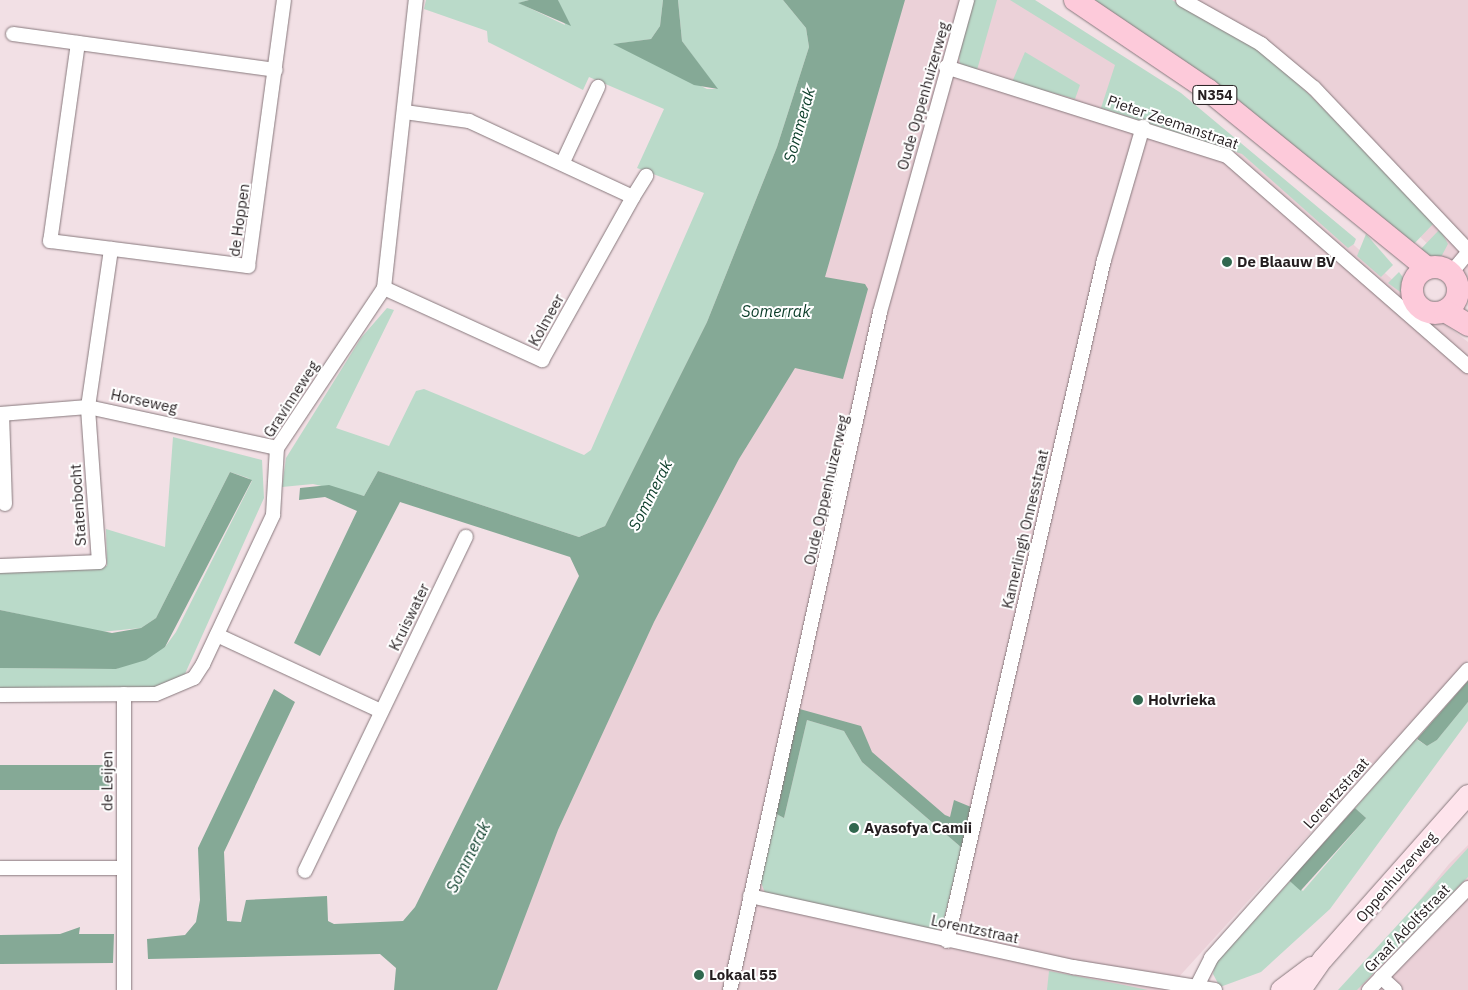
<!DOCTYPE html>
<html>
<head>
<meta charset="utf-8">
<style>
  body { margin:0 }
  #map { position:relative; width:1468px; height:990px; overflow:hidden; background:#f2e0e5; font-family:"IBM Plex Sans",sans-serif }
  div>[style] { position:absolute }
  .built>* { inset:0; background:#ebd1d8 }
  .green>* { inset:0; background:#badac9 }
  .forest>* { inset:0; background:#87ab98; transform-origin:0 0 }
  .water>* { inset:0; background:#85a996; transform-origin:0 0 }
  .roads { filter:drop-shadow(0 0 1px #88797d) drop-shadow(0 0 1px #88797d) }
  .street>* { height:14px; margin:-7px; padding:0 7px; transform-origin:7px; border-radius:7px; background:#fff }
  .secondary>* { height:20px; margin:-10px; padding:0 10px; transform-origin:10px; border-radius:10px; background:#fee4ec }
  .primary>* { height:22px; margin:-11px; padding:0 11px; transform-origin:11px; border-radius:11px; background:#fdcada }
  .primary>.ring { margin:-11px; padding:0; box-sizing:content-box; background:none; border:22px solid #fdcada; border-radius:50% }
  .dots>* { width:14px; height:14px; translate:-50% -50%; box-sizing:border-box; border:2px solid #fff; border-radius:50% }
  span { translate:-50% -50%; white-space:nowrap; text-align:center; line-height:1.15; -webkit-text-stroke:4px #fff; paint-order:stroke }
  .shield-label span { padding:1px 4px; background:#fff; border:1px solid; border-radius:4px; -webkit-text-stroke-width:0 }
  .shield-label { font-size:14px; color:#251e20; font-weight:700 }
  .street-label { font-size:15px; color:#251e20 }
  .poi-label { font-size:15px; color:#251e20; font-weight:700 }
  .left { translate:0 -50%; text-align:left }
  .water-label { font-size:16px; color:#0a3c28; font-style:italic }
</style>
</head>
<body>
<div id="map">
  <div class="built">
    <div style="clip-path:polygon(893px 0,1016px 0,1255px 156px,1396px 283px,1408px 308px,1423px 320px,1441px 321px,1468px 342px,1468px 660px,1176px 980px,1174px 990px,481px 990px)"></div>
    <div style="clip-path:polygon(1144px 0,1468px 0,1468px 282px,1222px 50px)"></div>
    <div style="clip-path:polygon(1468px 845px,1468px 990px,1347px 990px,1449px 864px)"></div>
  </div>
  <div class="green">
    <div style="clip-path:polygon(426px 0,529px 0,519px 3px,565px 25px,558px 0,663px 0,660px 26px,651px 39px,615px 44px,707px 89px,717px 89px,682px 41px,678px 0,783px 0,806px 28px,809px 47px,777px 147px,707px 322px,605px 526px,579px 537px,378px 471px,364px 496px,313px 484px,282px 487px,286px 458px,361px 338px,387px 308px,394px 310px,336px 428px,389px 446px,416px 391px,424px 389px,584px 455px,591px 450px,704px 193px,637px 168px,664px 109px,589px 77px,583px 90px,488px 42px,487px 31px,424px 9px)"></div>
    <div style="clip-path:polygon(973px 0,997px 0,977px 70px,960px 64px,959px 56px)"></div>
    <div style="clip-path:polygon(1010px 0,1035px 0,1181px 93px,1356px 239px,1354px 244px,1348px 248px,1242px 154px,1101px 108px,1115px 65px)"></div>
    <div style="clip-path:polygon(1094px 0,1172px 0,1264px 53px,1312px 97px,1434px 223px,1411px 247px,1197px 70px)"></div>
    <div style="clip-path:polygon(1025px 52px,1080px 85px,1075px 99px,1012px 82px)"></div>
    <div style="clip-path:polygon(1440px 229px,1448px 244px,1440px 259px,1418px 252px)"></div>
    <div style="clip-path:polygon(1366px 234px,1393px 265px,1381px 277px,1357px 256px)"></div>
    <div style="clip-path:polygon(1399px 272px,1407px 283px,1407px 297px,1388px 283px)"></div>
    <div style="clip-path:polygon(173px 437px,262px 460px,264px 498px,184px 676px,162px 687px,0 689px,0 668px,116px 669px,165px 647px,176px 632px,252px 481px,248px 478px,230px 472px,156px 618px,141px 628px,101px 632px,0 610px,0 572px,107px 566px,106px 529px,165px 547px)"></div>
    <div style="clip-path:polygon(1468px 702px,1468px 721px,1330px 909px,1261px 972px,1220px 987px,1213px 974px,1215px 964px,1290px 881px,1303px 891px,1366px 818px,1355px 808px,1416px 739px,1427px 746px,1437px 740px)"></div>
    <div style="clip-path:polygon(807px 720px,844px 731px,862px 762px,962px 848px,942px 927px,937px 930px,765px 893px,759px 877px,773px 812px,784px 818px)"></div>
    <div style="clip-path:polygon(1468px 848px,1468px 877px,1357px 990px,1338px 990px)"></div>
    <div style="clip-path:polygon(1049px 971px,1124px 985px,1148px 990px,1047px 990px)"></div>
  </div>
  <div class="forest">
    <div style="clip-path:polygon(1468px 681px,1468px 702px,1437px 740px,1427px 746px,1417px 739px)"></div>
    <div style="left:1355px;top:808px;width:15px;height:98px;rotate:42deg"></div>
  </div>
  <div class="water">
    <div style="clip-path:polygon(529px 0,558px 0,571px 26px,518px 3px)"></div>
    <div style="clip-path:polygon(663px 0,678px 0,682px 41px,718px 89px,694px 85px,613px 44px,651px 39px,660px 26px)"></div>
    <div style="clip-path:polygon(783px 0,905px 0,825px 277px,865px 284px,868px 289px,843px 379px,795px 368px,739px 459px,654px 622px,558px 830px,497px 990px,394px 990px,396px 968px,380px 954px,148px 959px,147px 939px,185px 935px,196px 922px,200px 900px,198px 848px,274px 689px,295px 702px,224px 852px,227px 921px,241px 922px,246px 900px,327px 896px,328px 921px,334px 924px,403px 921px,415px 907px,579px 576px,570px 557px,400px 502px,320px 656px,294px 643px,357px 511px,325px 497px,299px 500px,300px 488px,329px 485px,364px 496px,378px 471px,579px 537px,605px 526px,707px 322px,777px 147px,809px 47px,806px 28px)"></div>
    <div style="clip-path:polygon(230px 472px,252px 480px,165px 647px,146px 660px,116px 669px,0 668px,0 610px,112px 633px,141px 628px,156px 618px)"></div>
    <div style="clip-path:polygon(796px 708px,861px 726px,872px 752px,945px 815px,950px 817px,954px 800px,971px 807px,962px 848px,862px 762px,844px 731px,807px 720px,784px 818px,773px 812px)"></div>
    <div style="left:112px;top:765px;width:25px;height:112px;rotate:90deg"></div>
    <div style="clip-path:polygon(80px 927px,79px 934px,114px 934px,113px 963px,0 964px,0 935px,60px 934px)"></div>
  </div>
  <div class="roads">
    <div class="street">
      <div style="left:1183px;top:0;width:90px;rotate:29.4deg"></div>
      <div style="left:1261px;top:44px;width:69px;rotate:39.7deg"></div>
      <div style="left:1314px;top:88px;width:224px;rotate:46.5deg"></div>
      <div style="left:13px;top:34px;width:265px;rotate:7.8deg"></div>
      <div style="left:78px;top:43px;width:200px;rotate:98deg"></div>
      <div style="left:50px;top:241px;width:200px;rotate:7.2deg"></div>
      <div style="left:248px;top:266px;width:268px;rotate:-82.3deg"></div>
      <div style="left:946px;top:67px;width:295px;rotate:17.6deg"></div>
      <div style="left:1227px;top:156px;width:320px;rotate:41.1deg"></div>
      <div style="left:563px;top:162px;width:83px;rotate:-65deg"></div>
      <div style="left:633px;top:197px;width:25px;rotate:-58deg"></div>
      <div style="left:1451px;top:273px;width:26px;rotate:-50deg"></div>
      <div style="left:384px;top:288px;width:174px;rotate:24.5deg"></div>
      <div style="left:542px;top:360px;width:187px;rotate:-60.8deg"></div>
      <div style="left:633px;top:197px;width:181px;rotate:-155.1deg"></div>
      <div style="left:469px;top:121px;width:65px;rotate:-172deg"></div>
      <div style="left:0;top:414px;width:88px;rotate:-4.5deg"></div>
      <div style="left:88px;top:407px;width:193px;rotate:12.2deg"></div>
      <div style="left:2px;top:414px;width:90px;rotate:88.1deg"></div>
      <div style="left:0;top:566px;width:99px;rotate:-2.3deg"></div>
      <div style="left:99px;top:562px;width:155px;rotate:-94.1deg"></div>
      <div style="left:88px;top:407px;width:160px;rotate:-81.7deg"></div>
      <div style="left:217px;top:635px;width:181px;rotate:24.9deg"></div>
      <div style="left:124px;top:694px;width:296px;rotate:90deg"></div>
      <div style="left:0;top:695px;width:156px;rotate:-0.4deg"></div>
      <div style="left:156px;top:694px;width:41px;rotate:-22.8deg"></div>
      <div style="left:194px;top:678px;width:17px;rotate:-57deg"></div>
      <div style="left:203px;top:664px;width:165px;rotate:-64.8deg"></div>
      <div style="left:273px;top:515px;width:67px;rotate:-86.6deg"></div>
      <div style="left:277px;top:448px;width:192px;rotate:-56.2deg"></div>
      <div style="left:384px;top:288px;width:290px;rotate:-83.7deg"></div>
      <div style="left:0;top:868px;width:123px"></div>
      <div style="left:305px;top:871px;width:371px;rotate:-64.3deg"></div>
      <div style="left:750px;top:896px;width:331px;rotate:12.4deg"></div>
      <div style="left:1073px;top:967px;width:144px;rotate:9.2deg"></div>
      <div style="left:947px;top:941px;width:699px;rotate:-77.02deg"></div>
      <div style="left:1104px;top:260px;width:139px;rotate:-73.7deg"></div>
      <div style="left:1381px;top:977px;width:19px;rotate:43deg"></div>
      <div style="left:730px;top:990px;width:694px;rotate:-77.52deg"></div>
      <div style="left:880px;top:312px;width:324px;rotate:-74.4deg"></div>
      <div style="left:1195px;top:990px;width:36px;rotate:-63deg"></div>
      <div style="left:1211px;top:958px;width:386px;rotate:-48.3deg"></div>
      <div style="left:1369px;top:990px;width:142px;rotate:-45.9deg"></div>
    </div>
    <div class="secondary">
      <div style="left:1281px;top:990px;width:38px;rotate:-37deg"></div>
      <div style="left:1301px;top:990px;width:38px;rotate:-55deg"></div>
      <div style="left:1323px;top:959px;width:219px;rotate:-48.5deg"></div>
    </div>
    <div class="primary">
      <div style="left:1075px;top:0;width:161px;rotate:34.1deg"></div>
      <div style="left:1208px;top:90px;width:282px;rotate:39.1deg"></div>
      <div class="ring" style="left:1412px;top:267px;width:24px;height:24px"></div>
      <div style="left:1445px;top:311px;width:27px;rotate:31deg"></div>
    </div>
  </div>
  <div class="dots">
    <div style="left:1227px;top:262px;background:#31684f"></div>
    <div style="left:1138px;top:700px;background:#31684f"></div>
    <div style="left:854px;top:828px;background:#31684f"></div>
    <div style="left:699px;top:975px;background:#31684f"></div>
  </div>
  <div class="shield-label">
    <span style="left:1215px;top:95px">N354</span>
  </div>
  <div class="street-label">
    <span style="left:923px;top:96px;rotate:-74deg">Oude Oppenhuizerweg</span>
    <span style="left:1173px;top:122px;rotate:19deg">Pieter Zeemanstraat</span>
    <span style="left:239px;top:220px;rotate:-82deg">de Hoppen</span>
    <span style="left:546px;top:320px;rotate:-61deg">Kolmeer</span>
    <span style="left:291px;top:399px;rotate:-57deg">Gravinneweg</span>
    <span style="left:144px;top:401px;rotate:12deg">Horseweg</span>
    <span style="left:826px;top:490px;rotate:-77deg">Oude Oppenhuizerweg</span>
    <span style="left:78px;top:505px;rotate:-94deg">Statenbocht</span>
    <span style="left:1025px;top:529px;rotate:-77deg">Kamerlingh Onnesstraat</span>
    <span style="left:409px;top:617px;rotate:-64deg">Kruiswater</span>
    <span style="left:107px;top:781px;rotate:-90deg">de Leijen</span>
    <span style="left:1336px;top:793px;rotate:-48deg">Lorentzstraat</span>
    <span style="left:1396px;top:877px;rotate:-49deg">Oppenhuizerweg</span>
    <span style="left:1407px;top:928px;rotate:-46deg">Graaf Adolfstraat</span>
    <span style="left:975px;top:929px;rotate:12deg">Lorentzstraat</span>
  </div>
  <div class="poi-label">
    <span class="left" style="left:1237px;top:262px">De Blaauw BV</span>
    <span class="left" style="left:1148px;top:700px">Holvrieka</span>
    <span class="left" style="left:864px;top:828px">Ayasofya Camii</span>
    <span class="left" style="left:709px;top:975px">Lokaal 55</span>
  </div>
  <div class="water-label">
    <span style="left:799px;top:125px;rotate:-74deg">Sommerak</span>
    <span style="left:776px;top:311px">Somerrak</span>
    <span style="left:650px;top:495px;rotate:-63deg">Sommerak</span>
    <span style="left:468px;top:857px;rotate:-63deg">Sommerak</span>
  </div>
</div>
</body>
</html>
